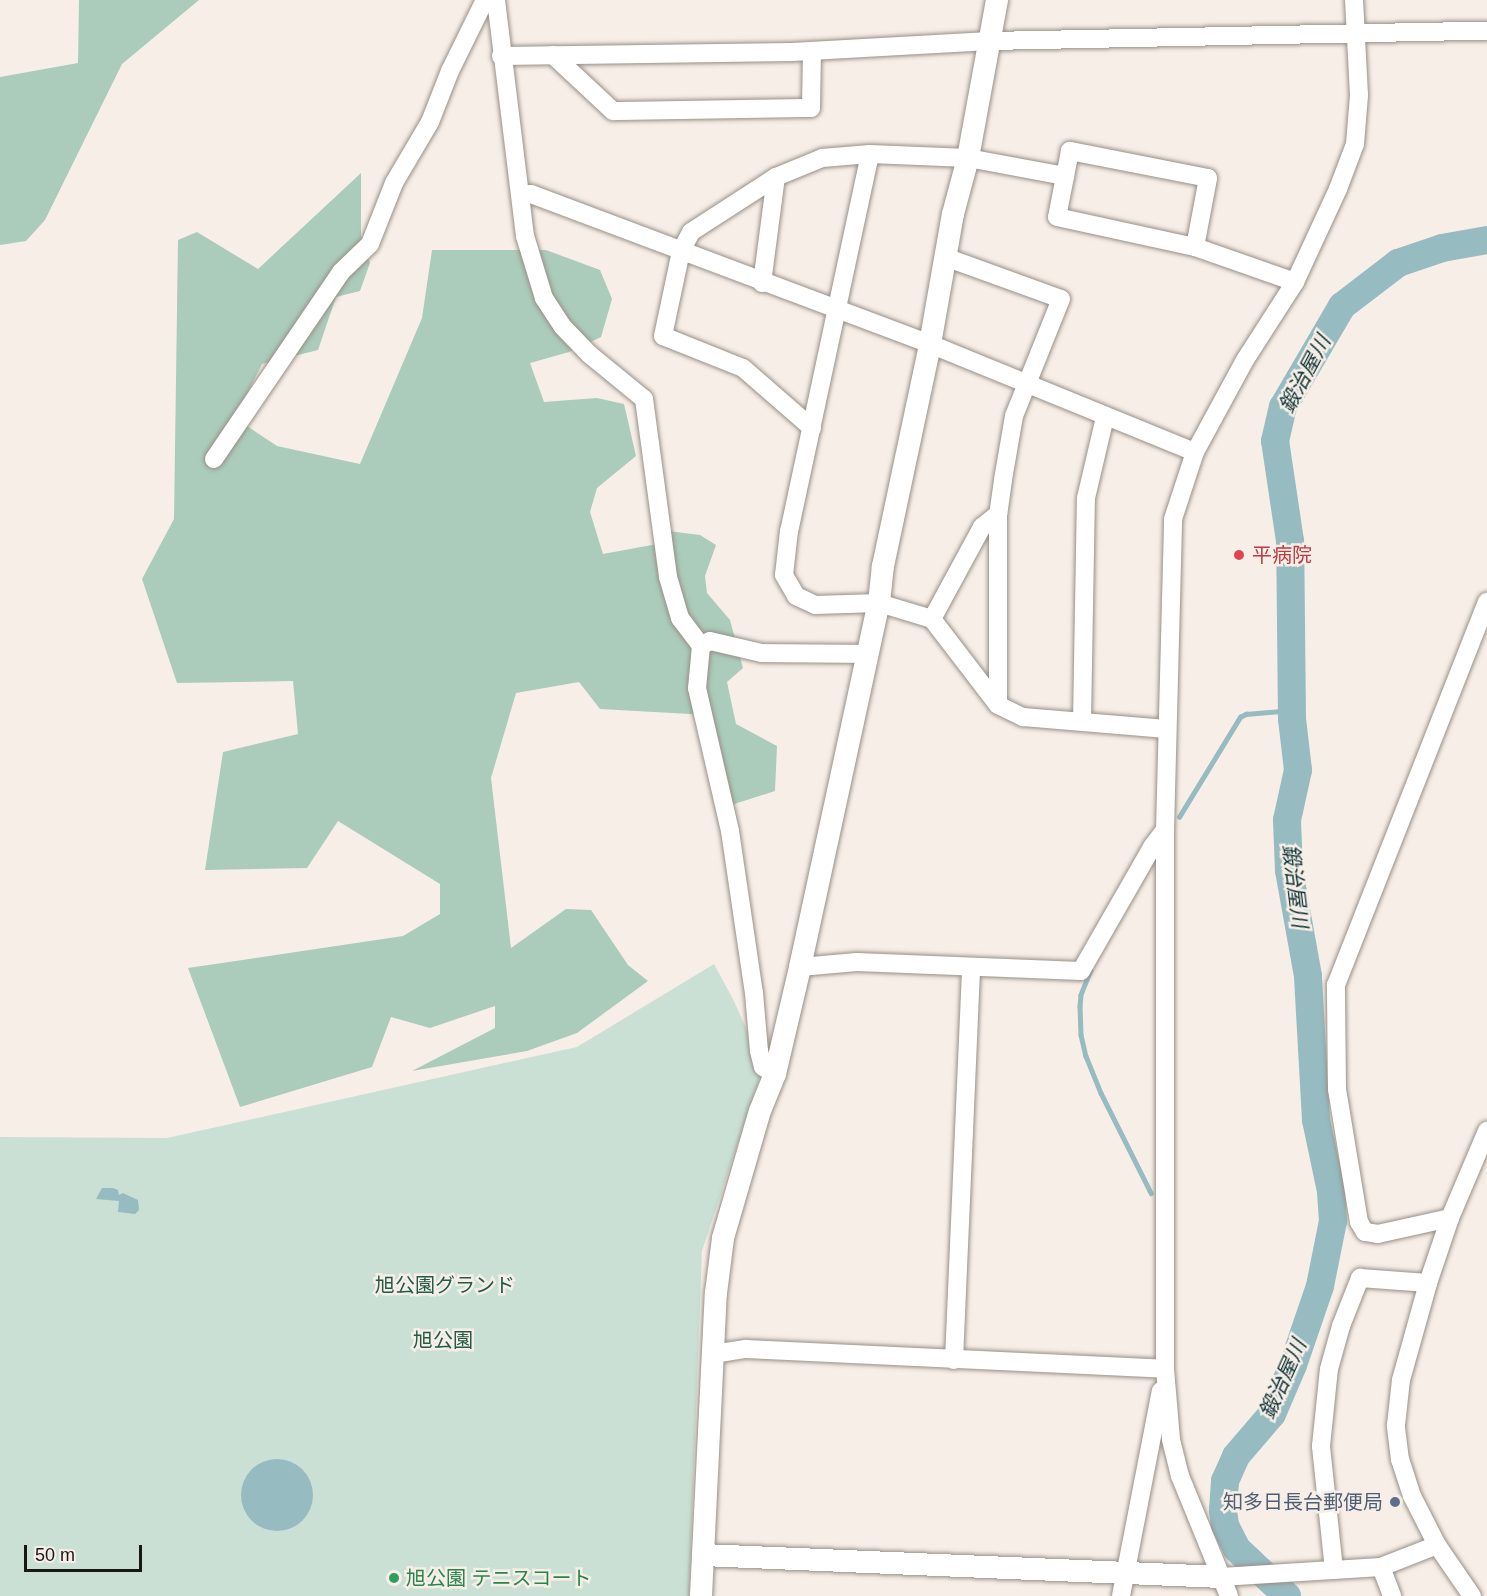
<!DOCTYPE html>
<html>
<head>
<meta charset="utf-8">
<style>
  body { margin:0 }
  #map { position:relative; width:1487px; height:1596px; overflow:hidden; background:#f7efe7; font-family:Helvetica,"Noto Sans JP",sans-serif }
  div>[style] { position:absolute }
  .green>* { inset:0; background:#cae0d5 }
  .forest>* { inset:0; background:#abcbbb }
  .water>* { inset:0; background:#96bbc1 }
  .round { border-radius:50% }
  .stream>* { height:4.5px; margin:-2.25px; padding:0 2.25px; transform-origin:2.25px; border-radius:2.25px; background:#96bbc1 }
  .river>* { height:28px; margin:-14px; padding:0 14px; transform-origin:14px; border-radius:14px; background:#96bbc1 }
  .roads { filter:drop-shadow(0 0 2px #978f87) drop-shadow(0 0 2px #978f87) }
  .minor>* { height:18px; margin:-9px; padding:0 9px; transform-origin:9px; border-radius:9px; background:#fff }
  .tertiary>* { height:22px; margin:-11px; padding:0 11px; transform-origin:11px; border-radius:11px; background:#fff }
  .dots>* { width:16px; height:16px; translate:-50% -50%; box-sizing:border-box; border:3px solid #f7efe7; border-radius:50% }
  span { translate:-50% -50%; white-space:nowrap; text-align:center; line-height:1.15; -webkit-text-stroke:5px #f7efe7; paint-order:stroke }
  .health-label { font-size:20px; color:#be3a42 }
  .left { translate:0 -50%; text-align:left }
  .park-label { font-size:20px; color:#235c45 }
  .service-label { font-size:20px; color:#4e5e75 }
  .right { translate:-100% -50%; text-align:right }
  .leisure-label { font-size:20px; color:#27864d }
  .water-label { font-size:21px; color:#0b3136; font-style:italic }
  .scale { position:absolute; left:24px; top:1545px; width:118px; height:27px; box-sizing:border-box; border:3px solid #1a1815; border-top:0; padding-left:8px; font-size:18px; line-height:21px; white-space:nowrap; color:#1a1815; -webkit-text-stroke:4px #f7efe7; paint-order:stroke }
</style>
</head>
<body>
<div id="map">
  <div class="green">
    <div style="clip-path:polygon(714px 964px,734px 1001px,763px 1067px,702px 1251px,689px 1596px,0 1596px,0 1137px,167px 1138px,577px 1047px)"></div>
  </div>
  <div class="forest">
    <div style="clip-path:polygon(79px 0,199px 0,122px 64px,45px 220px,26px 241px,0 245px,0 77px,78px 63px)"></div>
    <div style="clip-path:polygon(361px 173px,361px 237px,370px 263px,360px 291px,336px 297px,318px 350px,262px 364px,235px 418px,277px 446px,360px 464px,422px 318px,432px 250px,546px 250px,600px 270px,612px 299px,601px 337px,569px 352px,530px 363px,544px 402px,597px 398px,624px 404px,636px 456px,597px 488px,590px 512px,603px 554px,657px 544px,668px 531px,700px 535px,716px 545px,705px 576px,707px 593px,730px 620px,743px 668px,727px 682px,736px 724px,777px 746px,775px 791px,731px 805px,708px 715px,600px 709px,579px 682px,516px 693px,491px 778px,511px 948px,566px 909px,591px 910px,628px 965px,648px 981px,577px 1033px,527px 1051px,412px 1071px,495px 1028px,495px 1006px,430px 1028px,391px 1017px,372px 1067px,240px 1107px,188px 968px,403px 936px,440px 914px,440px 884px,338px 821px,307px 868px,205px 870px,223px 752px,298px 734px,293px 681px,177px 683px,142px 579px,174px 519px,178px 240px,197px 232px,258px 269px)"></div>
  </div>
  <div class="water">
    <div style="clip-path:polygon(102px 1188px,113px 1188px,118px 1190px,119px 1195px,123px 1193px,138px 1200px,139px 1210px,135px 1214px,118px 1212px,119px 1201px,96px 1199px)"></div>
    <div class="round" style="left:241px;top:1459px;width:72px;height:72px"></div>
  </div>
  <div class="stream">
    <div style="left:1179px;top:817px;width:117px;rotate:-58.6deg"></div>
    <div style="left:1240px;top:717px;width:7px;rotate:-27deg"></div>
    <div style="left:1246px;top:714px;width:46px;rotate:-5deg"></div>
    <div style="left:1091px;top:970px;width:27px;rotate:112deg"></div>
    <div style="left:1081px;top:995px;width:11px;rotate:95deg"></div>
    <div style="left:1080px;top:1006px;width:29px;rotate:88deg"></div>
    <div style="left:1081px;top:1035px;width:22px;rotate:77deg"></div>
    <div style="left:1086px;top:1056px;width:40px;rotate:68deg"></div>
    <div style="left:1101px;top:1093px;width:112px;rotate:63.4deg"></div>
  </div>
  <div class="river">
    <div style="left:1287px;top:1596px;width:69px;rotate:-136.8deg"></div>
    <div style="left:1237px;top:1549px;width:27px;rotate:-117deg"></div>
    <div style="left:1225px;top:1525px;width:15px;rotate:-98deg"></div>
    <div style="left:1223px;top:1510px;width:29px;rotate:-86deg"></div>
    <div style="left:1225px;top:1481px;width:27px;rotate:-66deg"></div>
    <div style="left:1236px;top:1456px;width:55px;rotate:-49.4deg"></div>
    <div style="left:1272px;top:1414px;width:53px;rotate:-66.8deg"></div>
    <div style="left:1293px;top:1365px;width:83px;rotate:-71.1deg"></div>
    <div style="left:1320px;top:1286px;width:66px;rotate:-78.7deg"></div>
    <div style="left:1333px;top:1221px;width:30px;rotate:-94deg"></div>
    <div style="left:1331px;top:1191px;width:73px;rotate:-101.9deg"></div>
    <div style="left:1316px;top:1120px;width:144px;rotate:-93.2deg"></div>
    <div style="left:1308px;top:976px;width:108px;rotate:-100.2deg"></div>
    <div style="left:1289px;top:870px;width:50px;rotate:-92.3deg"></div>
    <div style="left:1287px;top:820px;width:51px;rotate:-77.6deg"></div>
    <div style="left:1298px;top:770px;width:51px;rotate:-96.7deg"></div>
    <div style="left:1292px;top:719px;width:178px;rotate:-90.6deg"></div>
    <div style="left:1290px;top:541px;width:101px;rotate:-98.5deg"></div>
    <div style="left:1275px;top:441px;width:35px;rotate:-77deg"></div>
    <div style="left:1283px;top:407px;width:117px;rotate:-59.7deg"></div>
    <div style="left:1342px;top:306px;width:71px;rotate:-37.5deg"></div>
    <div style="left:1398px;top:263px;width:46px;rotate:-18.8deg"></div>
    <div style="left:1442px;top:248px;width:46px;rotate:-10.1deg"></div>
  </div>
  <div class="roads">
    <div class="minor">
      <div style="left:496px;top:0;width:238px;rotate:83deg"></div>
      <div style="left:525px;top:236px;width:65px;rotate:73deg"></div>
      <div style="left:544px;top:298px;width:33px;rotate:57deg"></div>
      <div style="left:562px;top:326px;width:39px;rotate:46deg"></div>
      <div style="left:589px;top:354px;width:71px;rotate:39.3deg"></div>
      <div style="left:644px;top:399px;width:180px;rotate:82.3deg"></div>
      <div style="left:668px;top:577px;width:43px;rotate:73.7deg"></div>
      <div style="left:680px;top:618px;width:35px;rotate:53deg"></div>
      <div style="left:701px;top:646px;width:42px;rotate:95.4deg"></div>
      <div style="left:697px;top:688px;width:147px;rotate:77deg"></div>
      <div style="left:730px;top:831px;width:164px;rotate:81.6deg"></div>
      <div style="left:754px;top:993px;width:58px;rotate:85.1deg"></div>
      <div style="left:759px;top:1051px;width:16px;rotate:76deg"></div>
      <div style="left:763px;top:1067px;width:14px;rotate:30deg"></div>
      <div style="left:553px;top:55px;width:82px;rotate:43deg"></div>
      <div style="left:613px;top:111px;width:198px;rotate:-0.9deg"></div>
      <div style="left:811px;top:108px;width:56px;rotate:-89deg"></div>
      <div style="left:501px;top:56px;width:291px;rotate:-0.8deg"></div>
      <div style="left:792px;top:52px;width:198px;rotate:-3.2deg"></div>
      <div style="left:990px;top:41px;width:497px;rotate:-1.2deg"></div>
      <div style="left:870px;top:154px;width:386px;rotate:102.1deg"></div>
      <div style="left:789px;top:531px;width:44px;rotate:96.5deg"></div>
      <div style="left:784px;top:575px;width:24px;rotate:60deg"></div>
      <div style="left:796px;top:596px;width:21px;rotate:25deg"></div>
      <div style="left:815px;top:605px;width:64px;rotate:-1.8deg"></div>
      <div style="left:879px;top:603px;width:55px;rotate:16.8deg"></div>
      <div style="left:932px;top:619px;width:108px;rotate:52.5deg"></div>
      <div style="left:998px;top:705px;width:28px;rotate:26deg"></div>
      <div style="left:1023px;top:717px;width:144px;rotate:4.8deg"></div>
      <div style="left:521px;top:195px;width:10px;rotate:-6deg"></div>
      <div style="left:531px;top:194px;width:426px;rotate:20.6deg"></div>
      <div style="left:930px;top:344px;width:286px;rotate:22.2deg"></div>
      <div style="left:1195px;top:247px;width:70px;rotate:-79.3deg"></div>
      <div style="left:1208px;top:178px;width:141px;rotate:-168.9deg"></div>
      <div style="left:1070px;top:151px;width:67px;rotate:101.1deg"></div>
      <div style="left:1057px;top:217px;width:141px;rotate:12.3deg"></div>
      <div style="left:1195px;top:247px;width:106px;rotate:19.3deg"></div>
      <div style="left:945px;top:257px;width:123px;rotate:19.9deg"></div>
      <div style="left:1061px;top:299px;width:126px;rotate:111.9deg"></div>
      <div style="left:1014px;top:416px;width:65px;rotate:99.8deg"></div>
      <div style="left:1003px;top:480px;width:34px;rotate:98deg"></div>
      <div style="left:998px;top:514px;width:191px;rotate:90deg"></div>
      <div style="left:762px;top:283px;width:107px;rotate:-82.5deg"></div>
      <div style="left:812px;top:428px;width:91px;rotate:-139deg"></div>
      <div style="left:743px;top:368px;width:86px;rotate:-158.2deg"></div>
      <div style="left:663px;top:336px;width:87px;rotate:-78deg"></div>
      <div style="left:681px;top:251px;width:21px;rotate:-62deg"></div>
      <div style="left:691px;top:232px;width:101px;rotate:-32.9deg"></div>
      <div style="left:776px;top:177px;width:50px;rotate:-22.4deg"></div>
      <div style="left:822px;top:158px;width:48px;rotate:-4.8deg"></div>
      <div style="left:870px;top:154px;width:98px;rotate:2.3deg"></div>
      <div style="left:968px;top:158px;width:99px;rotate:10.5deg"></div>
      <div style="left:214px;top:459px;width:226px;rotate:-55.8deg"></div>
      <div style="left:341px;top:272px;width:40px;rotate:-44deg"></div>
      <div style="left:370px;top:244px;width:66px;rotate:-68.5deg"></div>
      <div style="left:394px;top:183px;width:71px;rotate:-59.5deg"></div>
      <div style="left:430px;top:122px;width:55px;rotate:-68.6deg"></div>
      <div style="left:450px;top:71px;width:79px;rotate:-63.8deg"></div>
      <div style="left:932px;top:619px;width:105px;rotate:-61.5deg"></div>
      <div style="left:982px;top:527px;width:21px;rotate:-39deg"></div>
      <div style="left:701px;top:646px;width:10px;rotate:-29deg"></div>
      <div style="left:710px;top:641px;width:53px;rotate:13deg"></div>
      <div style="left:762px;top:653px;width:105px;rotate:0.5deg"></div>
      <div style="left:1082px;top:722px;width:224px;rotate:-89deg"></div>
      <div style="left:1086px;top:498px;width:83px;rotate:-76.8deg"></div>
      <div style="left:800px;top:967px;width:57px;rotate:-5deg"></div>
      <div style="left:857px;top:962px;width:224px;rotate:2.3deg"></div>
      <div style="left:1081px;top:971px;width:143px;rotate:-60.2deg"></div>
      <div style="left:1152px;top:847px;width:21px;rotate:-53deg"></div>
      <div style="left:1450px;top:1218px;width:74px;rotate:167.5deg"></div>
      <div style="left:1378px;top:1234px;width:13px;rotate:-171deg"></div>
      <div style="left:1365px;top:1232px;width:12px;rotate:-121deg"></div>
      <div style="left:1359px;top:1222px;width:135px;rotate:-99.4deg"></div>
      <div style="left:1337px;top:1089px;width:104px;rotate:-90.6deg"></div>
      <div style="left:1336px;top:985px;width:412px;rotate:-68.5deg"></div>
      <div style="left:713px;top:1354px;width:33px;rotate:-9deg"></div>
      <div style="left:746px;top:1349px;width:419px;rotate:2.7deg"></div>
      <div style="left:954px;top:1360px;width:392px;rotate:-87.5deg"></div>
      <div style="left:1381px;top:1567px;width:31px;rotate:69deg"></div>
      <div style="left:1334px;top:1570px;width:125px;rotate:-96deg"></div>
      <div style="left:1321px;top:1446px;width:77px;rotate:-84.1deg"></div>
      <div style="left:1329px;top:1369px;width:45px;rotate:-74.4deg"></div>
      <div style="left:1341px;top:1326px;width:52px;rotate:-68.4deg"></div>
      <div style="left:1360px;top:1278px;width:68px;rotate:4.2deg"></div>
      <div style="left:1221px;top:1577px;width:160px;rotate:-3.6deg"></div>
      <div style="left:1381px;top:1567px;width:60px;rotate:-21.4deg"></div>
      <div style="left:1121px;top:1596px;width:209px;rotate:-79deg"></div>
      <div style="left:1229px;top:1596px;width:130px;rotate:-112.2deg"></div>
      <div style="left:1180px;top:1476px;width:38px;rotate:-104deg"></div>
      <div style="left:1171px;top:1439px;width:70px;rotate:-94.9deg"></div>
      <div style="left:1165px;top:1369px;width:539px;rotate:-90deg"></div>
      <div style="left:1165px;top:830px;width:311px;rotate:-88.5deg"></div>
      <div style="left:1173px;top:519px;width:71px;rotate:-71.8deg"></div>
      <div style="left:1195px;top:452px;width:105px;rotate:-61.5deg"></div>
      <div style="left:1245px;top:360px;width:93px;rotate:-57.3deg"></div>
      <div style="left:1295px;top:282px;width:102px;rotate:-65.2deg"></div>
      <div style="left:1338px;top:189px;width:48px;rotate:-69.3deg"></div>
      <div style="left:1355px;top:144px;width:49px;rotate:-85.3deg"></div>
      <div style="left:1359px;top:95px;width:95px;rotate:-93deg"></div>
      <div style="left:1472px;top:1596px;width:62px;rotate:-124.5deg"></div>
      <div style="left:1437px;top:1545px;width:55px;rotate:-117deg"></div>
      <div style="left:1412px;top:1496px;width:38px;rotate:-108deg"></div>
      <div style="left:1400px;top:1460px;width:35px;rotate:-97deg"></div>
      <div style="left:1396px;top:1425px;width:45px;rotate:-83.7deg"></div>
      <div style="left:1401px;top:1380px;width:101px;rotate:-74.4deg"></div>
      <div style="left:1428px;top:1283px;width:69px;rotate:-71.3deg"></div>
      <div style="left:1450px;top:1218px;width:95px;rotate:-67deg"></div>
    </div>
    <div class="tertiary">
      <div style="left:703px;top:1555px;width:518px;rotate:2.43deg"></div>
      <div style="left:701px;top:1596px;width:303px;rotate:-87.2deg"></div>
      <div style="left:716px;top:1293px;width:55px;rotate:-82.7deg"></div>
      <div style="left:723px;top:1238px;width:132px;rotate:-73.8deg"></div>
      <div style="left:760px;top:1111px;width:40px;rotate:-68deg"></div>
      <div style="left:775px;top:1074px;width:110px;rotate:-76.8deg"></div>
      <div style="left:800px;top:967px;width:372px;rotate:-77.8deg"></div>
      <div style="left:879px;top:603px;width:37px;rotate:-84deg"></div>
      <div style="left:883px;top:566px;width:227px;rotate:-78deg"></div>
      <div style="left:930px;top:344px;width:132px;rotate:-80deg"></div>
      <div style="left:953px;top:214px;width:58px;rotate:-75deg"></div>
      <div style="left:968px;top:158px;width:161px;rotate:-79.6deg"></div>
    </div>
  </div>
  <div class="dots">
    <div style="left:1239px;top:555px;background:#e0444e"></div>
    <div style="left:1395px;top:1502px;background:#5c6f8a"></div>
    <div style="left:394px;top:1578px;background:#2e9e5b"></div>
  </div>
  <div class="health-label">
    <span class="left" style="left:1252px;top:555px">平病院</span>
  </div>
  <div class="park-label">
    <span style="left:445px;top:1285px">旭公園グランド</span>
    <span style="left:443px;top:1340px">旭公園</span>
  </div>
  <div class="service-label">
    <span class="right" style="left:1383px;top:1502px">知多日長台郵便局</span>
  </div>
  <div class="leisure-label">
    <span class="left" style="left:406px;top:1578px">旭公園 テニスコート</span>
  </div>
  <div class="water-label">
    <span style="left:1305px;top:374px;rotate:-62deg">鍛治屋川</span>
    <span style="left:1295px;top:886px;rotate:83deg">鍛治屋川</span>
    <span style="left:1283px;top:1379px;rotate:-66deg">鍛治屋川</span>
  </div>
  <div class="scale">50 m</div>
</div>
</body>
</html>
